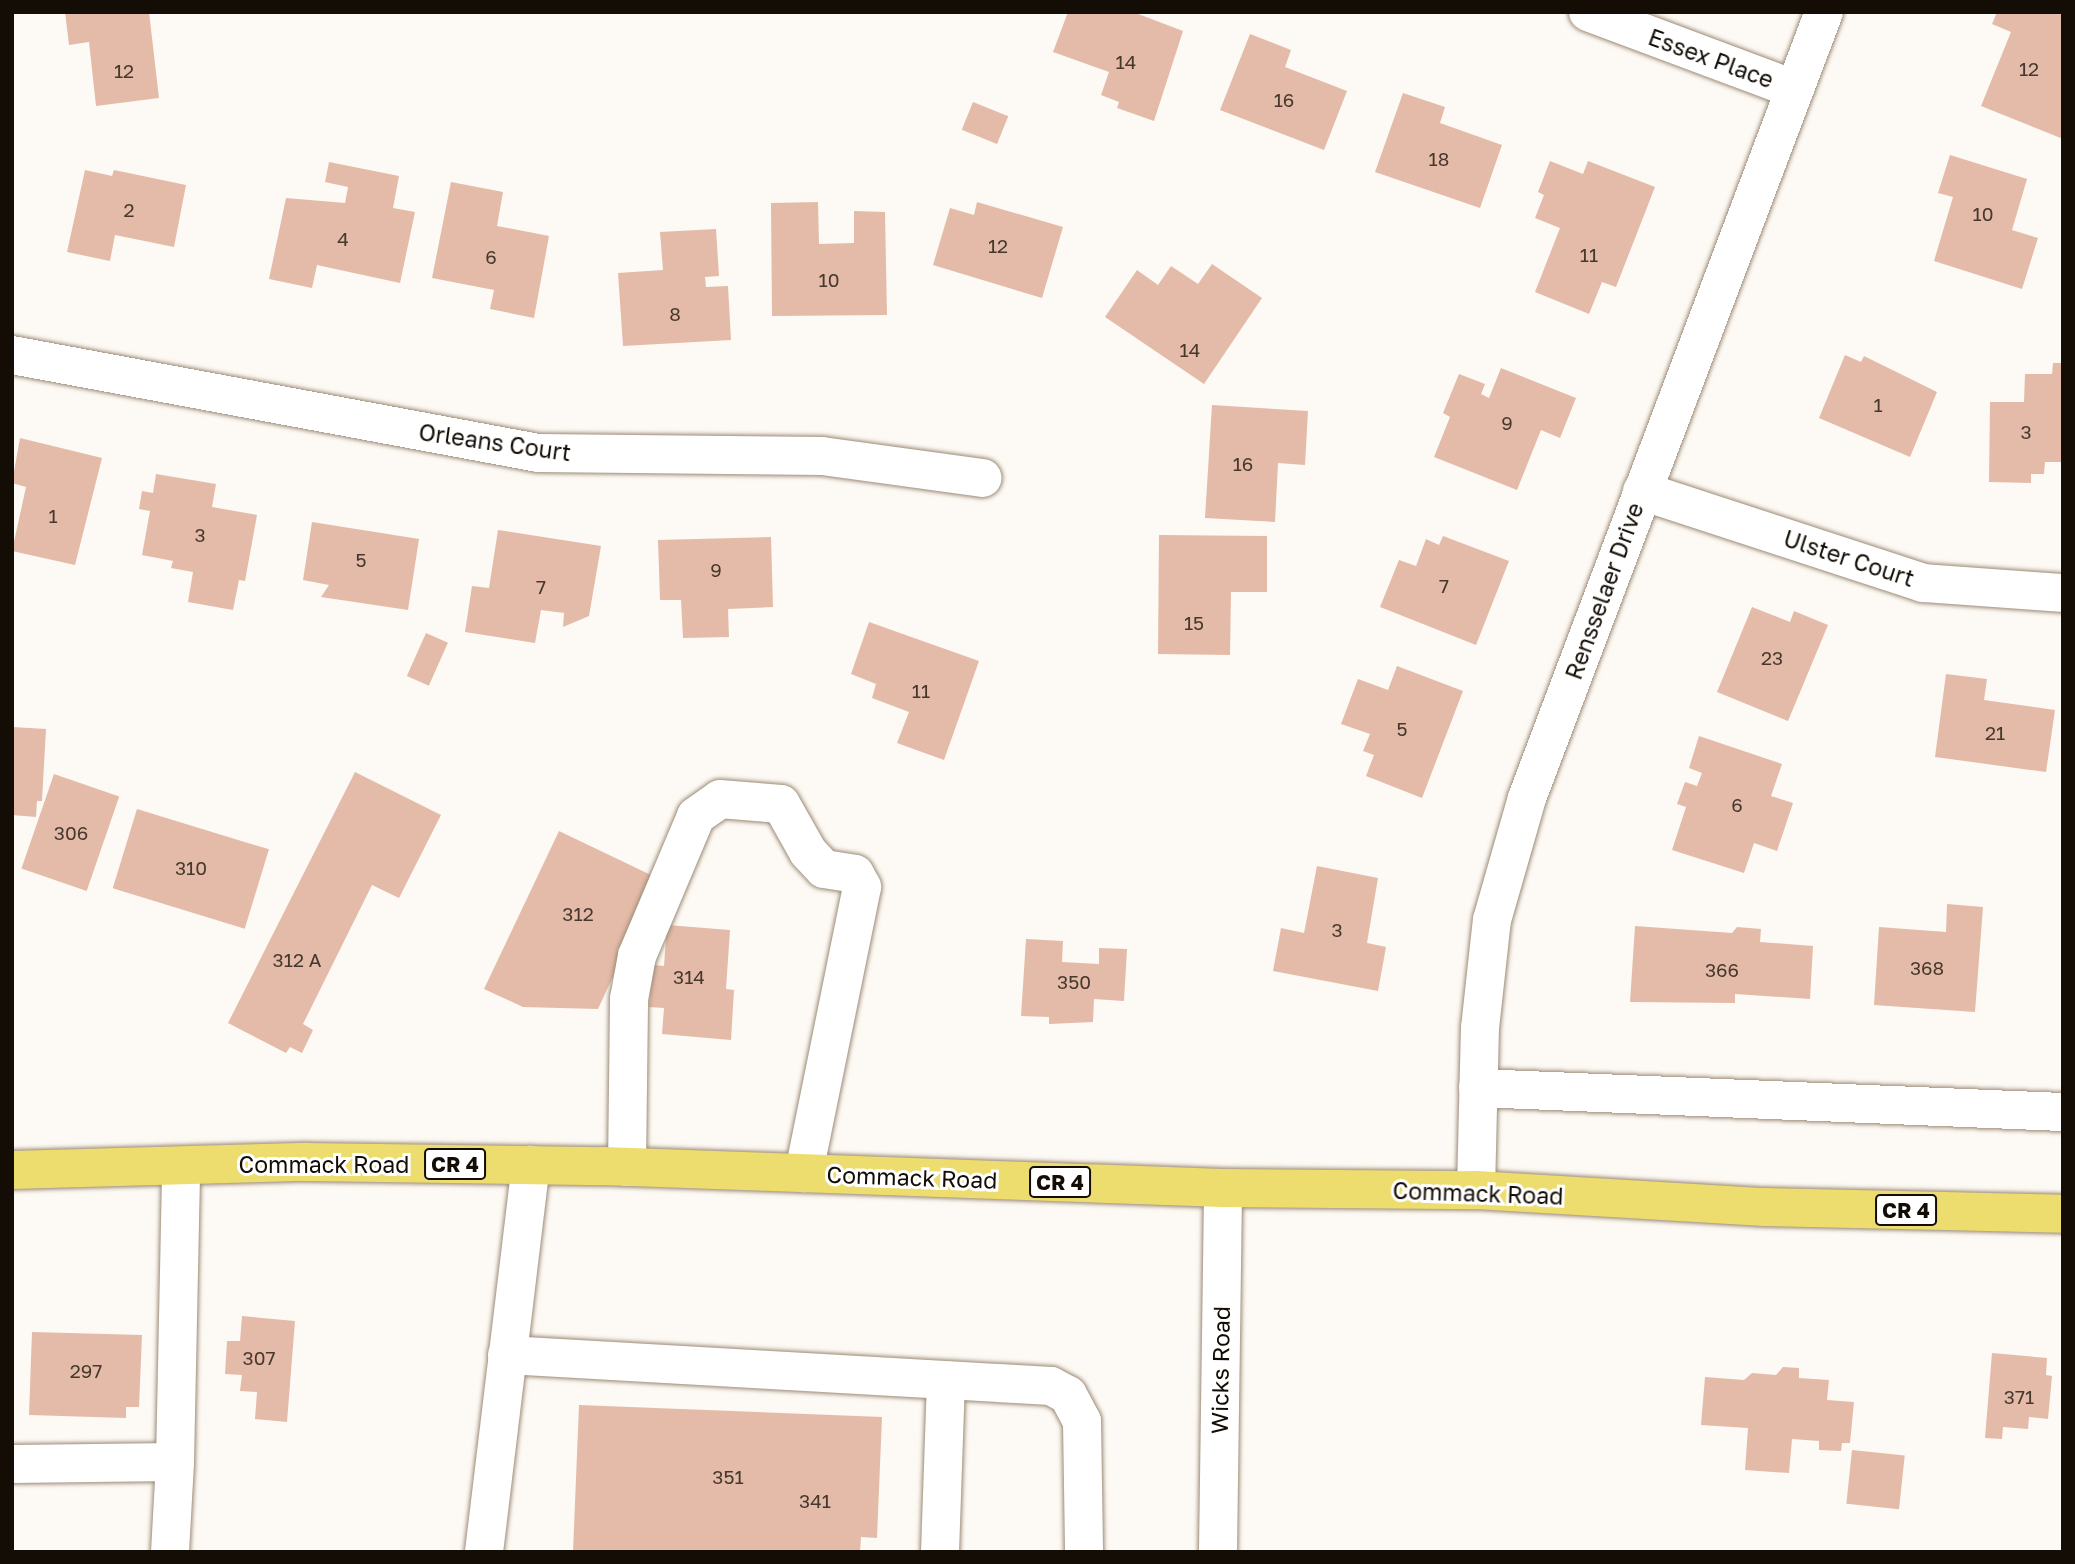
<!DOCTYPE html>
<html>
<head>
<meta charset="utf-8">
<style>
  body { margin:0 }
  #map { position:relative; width:2075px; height:1564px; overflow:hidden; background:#fdf9f4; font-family:"Golos Text",sans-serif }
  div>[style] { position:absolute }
  .building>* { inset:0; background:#e4bba8; transform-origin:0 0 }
  .roads { filter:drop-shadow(0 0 2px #9b8b76) drop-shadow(0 0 2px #9b8b76) }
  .minor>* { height:38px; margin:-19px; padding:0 19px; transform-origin:19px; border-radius:19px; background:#fff }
  .major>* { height:38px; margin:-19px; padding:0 19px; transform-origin:19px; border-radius:19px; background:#eddc6e }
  span { translate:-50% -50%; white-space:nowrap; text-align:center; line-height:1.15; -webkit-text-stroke:6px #fff; paint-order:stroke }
  .number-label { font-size:19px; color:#47382e }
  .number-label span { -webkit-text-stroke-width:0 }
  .shield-label span { padding:2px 5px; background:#fff; border:2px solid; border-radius:5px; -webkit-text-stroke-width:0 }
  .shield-label { font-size:21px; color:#130d06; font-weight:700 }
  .street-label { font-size:23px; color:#130d06 }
  .frame { position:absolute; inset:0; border:14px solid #130d06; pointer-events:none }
</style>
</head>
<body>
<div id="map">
  <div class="building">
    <div style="clip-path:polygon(65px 12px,149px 12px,159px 98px,96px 106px,89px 42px,69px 45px)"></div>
    <div style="clip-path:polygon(1068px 12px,1133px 12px,1183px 31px,1154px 121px,1117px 108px,1119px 102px,1101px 95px,1109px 72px,1053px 52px)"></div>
    <div style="clip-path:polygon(1997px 12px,2063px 12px,2063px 139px,1981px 106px,2011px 32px,1992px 24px)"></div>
    <div style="clip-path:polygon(1250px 34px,1291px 50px,1285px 67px,1347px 91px,1324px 150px,1220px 110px)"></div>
    <div style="clip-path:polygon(1403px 93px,1445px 107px,1440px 123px,1502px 145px,1480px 208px,1375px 172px)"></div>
    <div style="left:973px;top:102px;width:38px;height:30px;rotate:22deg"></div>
    <div style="clip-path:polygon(1950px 155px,2027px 179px,2012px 230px,2038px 238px,2022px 289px,1934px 261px,1953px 197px,1938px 193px)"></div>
    <div style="clip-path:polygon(1550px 161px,1583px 174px,1588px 161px,1655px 187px,1616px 287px,1602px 282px,1589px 314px,1535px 292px,1560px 228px,1535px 218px,1544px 195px,1538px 192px)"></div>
    <div style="clip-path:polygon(329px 162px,399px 176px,393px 208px,415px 212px,400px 283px,317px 265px,312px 288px,269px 279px,286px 198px,345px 203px,348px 187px,325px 182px)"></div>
    <div style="clip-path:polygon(85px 170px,112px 176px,114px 170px,186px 185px,174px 247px,115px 235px,110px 261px,67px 252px)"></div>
    <div style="clip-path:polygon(451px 182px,503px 192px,497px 226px,549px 236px,534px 318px,490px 309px,494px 290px,432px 278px)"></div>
    <div style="clip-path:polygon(818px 202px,819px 244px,854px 243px,854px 211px,885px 212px,887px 315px,772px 316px,771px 203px)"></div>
    <div style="clip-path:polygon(977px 202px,1063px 227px,1042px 298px,933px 265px,950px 208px,974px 215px)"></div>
    <div style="clip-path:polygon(716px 229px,719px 276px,705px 277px,706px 287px,728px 286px,731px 340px,623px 346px,618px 273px,663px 270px,660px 232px)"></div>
    <div style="clip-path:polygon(1212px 264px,1262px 298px,1204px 384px,1105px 317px,1137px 270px,1158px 285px,1171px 266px,1198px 284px)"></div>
    <div style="clip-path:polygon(1845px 355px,1861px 362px,1864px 356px,1937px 392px,1910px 457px,1819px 418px)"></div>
    <div style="clip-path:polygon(2053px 363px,2063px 363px,2063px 462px,2045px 462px,2044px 474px,2031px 474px,2031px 483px,1989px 482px,1990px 402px,2024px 402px,2025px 374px,2052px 374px)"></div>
    <div style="clip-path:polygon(1501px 368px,1576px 398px,1560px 438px,1541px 430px,1517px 490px,1434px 457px,1450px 417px,1443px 413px,1459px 374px,1485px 384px,1481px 394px,1489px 398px)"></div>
    <div style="clip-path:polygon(1212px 405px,1308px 411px,1305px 465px,1278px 463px,1275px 522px,1205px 518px)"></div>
    <div style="clip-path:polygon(20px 438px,102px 458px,75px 565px,12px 551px,26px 487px,12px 483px)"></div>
    <div style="clip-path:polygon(156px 474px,216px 484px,212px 507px,257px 515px,245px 581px,239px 580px,233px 610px,188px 602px,193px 572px,171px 568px,173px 561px,142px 555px,150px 511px,139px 509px,142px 491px,153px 493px)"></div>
    <div style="clip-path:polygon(312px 522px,419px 539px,408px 610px,321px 597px,329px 585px,303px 580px)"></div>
    <div style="clip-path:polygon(498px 530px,601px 546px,589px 616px,563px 627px,564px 613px,541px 610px,535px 643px,465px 632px,472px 586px,489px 588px)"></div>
    <div style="clip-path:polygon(1159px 535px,1267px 536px,1267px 592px,1231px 592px,1230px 655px,1158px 654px)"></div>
    <div style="clip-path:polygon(1443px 536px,1509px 561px,1476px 645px,1380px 607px,1399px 560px,1416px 566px,1426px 539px,1439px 545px)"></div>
    <div style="clip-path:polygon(771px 537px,773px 607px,728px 609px,729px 637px,683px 638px,681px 600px,660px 600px,658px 540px)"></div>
    <div style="clip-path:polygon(1752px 607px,1790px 622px,1794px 611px,1828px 625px,1788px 721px,1717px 692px)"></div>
    <div style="clip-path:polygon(869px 622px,979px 661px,944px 760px,897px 743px,909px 712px,872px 698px,876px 684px,851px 674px)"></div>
    <div style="left:426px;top:633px;width:24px;height:47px;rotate:24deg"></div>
    <div style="clip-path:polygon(1397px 666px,1463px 691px,1422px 798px,1366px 776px,1374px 755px,1363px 751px,1370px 734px,1341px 724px,1358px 679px,1388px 690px)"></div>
    <div style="clip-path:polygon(1946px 674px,1987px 679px,1984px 700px,2055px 710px,2046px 772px,1935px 757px)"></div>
    <div style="clip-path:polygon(12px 727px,46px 729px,42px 801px,37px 801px,36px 817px,12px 815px)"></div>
    <div style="clip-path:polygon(1699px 736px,1782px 764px,1771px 796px,1793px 803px,1777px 851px,1754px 843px,1744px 873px,1672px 850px,1686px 807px,1677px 804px,1685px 782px,1697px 786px,1702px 773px,1689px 768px)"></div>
    <div style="clip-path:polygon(355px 772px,441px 815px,399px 898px,372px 885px,303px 1024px,313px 1030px,302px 1053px,290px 1047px,286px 1053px,228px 1023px)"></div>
    <div style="left:54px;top:774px;width:69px;height:100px;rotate:19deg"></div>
    <div style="left:137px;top:809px;width:138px;height:83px;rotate:17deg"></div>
    <div style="clip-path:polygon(559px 831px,653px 876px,617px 951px,623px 955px,598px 1009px,523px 1007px,484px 989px)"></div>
    <div style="clip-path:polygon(1317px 866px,1378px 878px,1367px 943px,1386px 947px,1378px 991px,1273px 971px,1281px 928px,1304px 933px)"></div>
    <div style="clip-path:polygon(1947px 904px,1983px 907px,1975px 1012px,1874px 1005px,1879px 927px,1946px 932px)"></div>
    <div style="clip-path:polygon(667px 925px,730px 930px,726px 989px,734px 990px,731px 1040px,662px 1034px,664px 1008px,649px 1007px,653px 965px,664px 966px)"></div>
    <div style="clip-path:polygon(1635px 926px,1732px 933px,1737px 927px,1761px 929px,1760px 942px,1813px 946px,1810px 999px,1735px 994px,1735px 1003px,1630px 1002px)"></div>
    <div style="clip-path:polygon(1026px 939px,1063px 941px,1062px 962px,1099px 964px,1099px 948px,1127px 949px,1124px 1001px,1094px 999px,1093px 1022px,1049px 1024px,1049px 1017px,1021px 1016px)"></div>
    <div style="clip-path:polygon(242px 1316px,295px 1321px,287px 1422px,255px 1419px,257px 1392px,240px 1391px,242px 1375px,225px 1374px,227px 1341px,240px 1341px)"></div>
    <div style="clip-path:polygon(32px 1332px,142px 1335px,139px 1407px,126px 1407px,126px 1418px,29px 1415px)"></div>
    <div style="clip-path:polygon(1992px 1353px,2047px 1358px,2046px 1375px,2052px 1376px,2048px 1419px,2029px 1417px,2028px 1429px,2003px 1427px,2002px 1439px,1985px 1438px)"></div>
    <div style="clip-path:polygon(1783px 1367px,1799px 1368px,1799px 1378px,1829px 1380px,1827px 1400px,1854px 1402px,1850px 1443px,1842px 1443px,1841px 1451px,1819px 1450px,1819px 1441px,1792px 1439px,1789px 1473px,1745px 1470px,1748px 1428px,1701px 1425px,1705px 1377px,1744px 1380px,1752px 1373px,1776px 1375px)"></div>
    <div style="clip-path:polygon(579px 1405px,882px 1417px,877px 1538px,861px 1537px,860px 1552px,573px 1552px)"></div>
    <div style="left:1852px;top:1450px;width:53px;height:54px;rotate:6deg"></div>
  </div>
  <div class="roads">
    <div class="minor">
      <div style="left:1588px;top:12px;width:220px;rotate:20.5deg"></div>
      <div style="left:12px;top:355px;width:535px;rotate:10.55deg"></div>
      <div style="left:538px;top:453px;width:284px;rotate:0.6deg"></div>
      <div style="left:822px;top:456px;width:162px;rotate:7.8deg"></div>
      <div style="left:1642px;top:491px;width:296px;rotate:18.1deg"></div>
      <div style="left:1923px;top:583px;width:140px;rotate:4.1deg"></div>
      <div style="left:1478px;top:1088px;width:585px;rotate:2.35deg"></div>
      <div style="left:627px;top:1167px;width:168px;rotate:-89.3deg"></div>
      <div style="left:629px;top:999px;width:44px;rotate:-79.5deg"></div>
      <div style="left:637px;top:956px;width:152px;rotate:-67.1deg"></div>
      <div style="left:696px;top:816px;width:29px;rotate:-35deg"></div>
      <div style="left:720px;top:799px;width:61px;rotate:4.7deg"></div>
      <div style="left:781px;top:804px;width:55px;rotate:60.6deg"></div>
      <div style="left:808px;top:852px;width:23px;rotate:47deg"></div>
      <div style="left:824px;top:869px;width:31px;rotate:9deg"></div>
      <div style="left:855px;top:874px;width:15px;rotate:62deg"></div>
      <div style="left:862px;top:887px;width:292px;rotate:101.5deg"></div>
      <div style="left:1476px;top:1190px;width:162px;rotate:-88.6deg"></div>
      <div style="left:1480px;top:1028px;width:109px;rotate:-83.7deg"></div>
      <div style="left:1492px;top:920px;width:127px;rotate:-74deg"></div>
      <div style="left:1527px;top:798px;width:840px;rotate:-69.3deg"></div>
      <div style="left:507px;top:1355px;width:545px;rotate:3.26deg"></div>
      <div style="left:1051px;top:1386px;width:19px;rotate:28deg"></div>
      <div style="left:1068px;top:1395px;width:30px;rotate:62deg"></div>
      <div style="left:1082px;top:1421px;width:131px;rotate:89.1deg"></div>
      <div style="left:12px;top:1464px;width:163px;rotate:-0.7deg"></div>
      <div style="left:175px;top:1462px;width:296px;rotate:-88.8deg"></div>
      <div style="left:170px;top:1552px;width:90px;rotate:-86.8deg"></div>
      <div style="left:484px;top:1552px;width:390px;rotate:-83.1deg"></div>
      <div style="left:940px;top:1552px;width:172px;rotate:-88deg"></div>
      <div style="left:1218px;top:1552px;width:364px;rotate:-89.2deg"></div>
    </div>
    <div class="major">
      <div style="left:12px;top:1170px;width:295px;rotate:-1.6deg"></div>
      <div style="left:307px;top:1162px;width:296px;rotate:0.8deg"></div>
      <div style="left:603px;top:1166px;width:620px;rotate:2.03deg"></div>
      <div style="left:1223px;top:1188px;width:253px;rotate:0.5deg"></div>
      <div style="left:1476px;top:1190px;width:289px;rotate:3.4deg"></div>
      <div style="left:1764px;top:1207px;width:299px;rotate:1.3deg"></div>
    </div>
  </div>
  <div class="number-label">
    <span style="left:1126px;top:62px">14</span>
    <span style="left:2029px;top:69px">12</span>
    <span style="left:124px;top:71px">12</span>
    <span style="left:1284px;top:100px">16</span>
    <span style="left:1439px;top:159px">18</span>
    <span style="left:129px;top:210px">2</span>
    <span style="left:1983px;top:214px">10</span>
    <span style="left:343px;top:239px">4</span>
    <span style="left:998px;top:246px">12</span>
    <span style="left:1589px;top:255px">11</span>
    <span style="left:491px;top:257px">6</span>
    <span style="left:829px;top:280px">10</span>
    <span style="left:675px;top:314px">8</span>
    <span style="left:1190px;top:350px">14</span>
    <span style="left:1878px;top:405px">1</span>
    <span style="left:1507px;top:423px">9</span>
    <span style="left:2026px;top:432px">3</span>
    <span style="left:1243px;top:464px">16</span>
    <span style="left:53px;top:516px">1</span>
    <span style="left:200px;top:535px">3</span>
    <span style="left:361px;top:560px">5</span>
    <span style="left:716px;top:570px">9</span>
    <span style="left:1444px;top:586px">7</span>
    <span style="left:541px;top:587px">7</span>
    <span style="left:1194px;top:623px">15</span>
    <span style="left:1772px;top:658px">23</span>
    <span style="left:921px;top:691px">11</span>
    <span style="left:1402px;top:729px">5</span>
    <span style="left:1995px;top:733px">21</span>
    <span style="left:1737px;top:805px">6</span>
    <span style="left:71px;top:833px">306</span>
    <span style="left:191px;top:868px">310</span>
    <span style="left:578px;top:914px">312</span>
    <span style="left:1337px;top:930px">3</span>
    <span style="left:297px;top:960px">312 A</span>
    <span style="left:1927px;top:968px">368</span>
    <span style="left:1722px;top:970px">366</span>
    <span style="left:689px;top:977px">314</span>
    <span style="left:1074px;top:982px">350</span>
    <span style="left:259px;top:1358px">307</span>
    <span style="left:86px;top:1371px">297</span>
    <span style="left:2019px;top:1397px">371</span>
    <span style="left:728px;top:1477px">351</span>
    <span style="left:815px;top:1501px">341</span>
  </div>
  <div class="shield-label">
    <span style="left:455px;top:1164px">CR 4</span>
    <span style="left:1060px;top:1182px">CR 4</span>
    <span style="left:1906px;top:1210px">CR 4</span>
  </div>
  <div class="street-label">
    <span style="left:1711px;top:58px;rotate:20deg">Essex Place</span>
    <span style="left:495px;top:442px;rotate:8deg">Orleans Court</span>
    <span style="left:1849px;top:558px;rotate:18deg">Ulster Court</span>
    <span style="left:1604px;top:591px;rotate:-70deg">Rensselaer Drive</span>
    <span style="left:324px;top:1164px">Commack Road</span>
    <span style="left:912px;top:1177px;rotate:2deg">Commack Road</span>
    <span style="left:1478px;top:1193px;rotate:2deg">Commack Road</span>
    <span style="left:1220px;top:1370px;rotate:-89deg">Wicks Road</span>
  </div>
  <div class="frame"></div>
</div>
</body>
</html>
